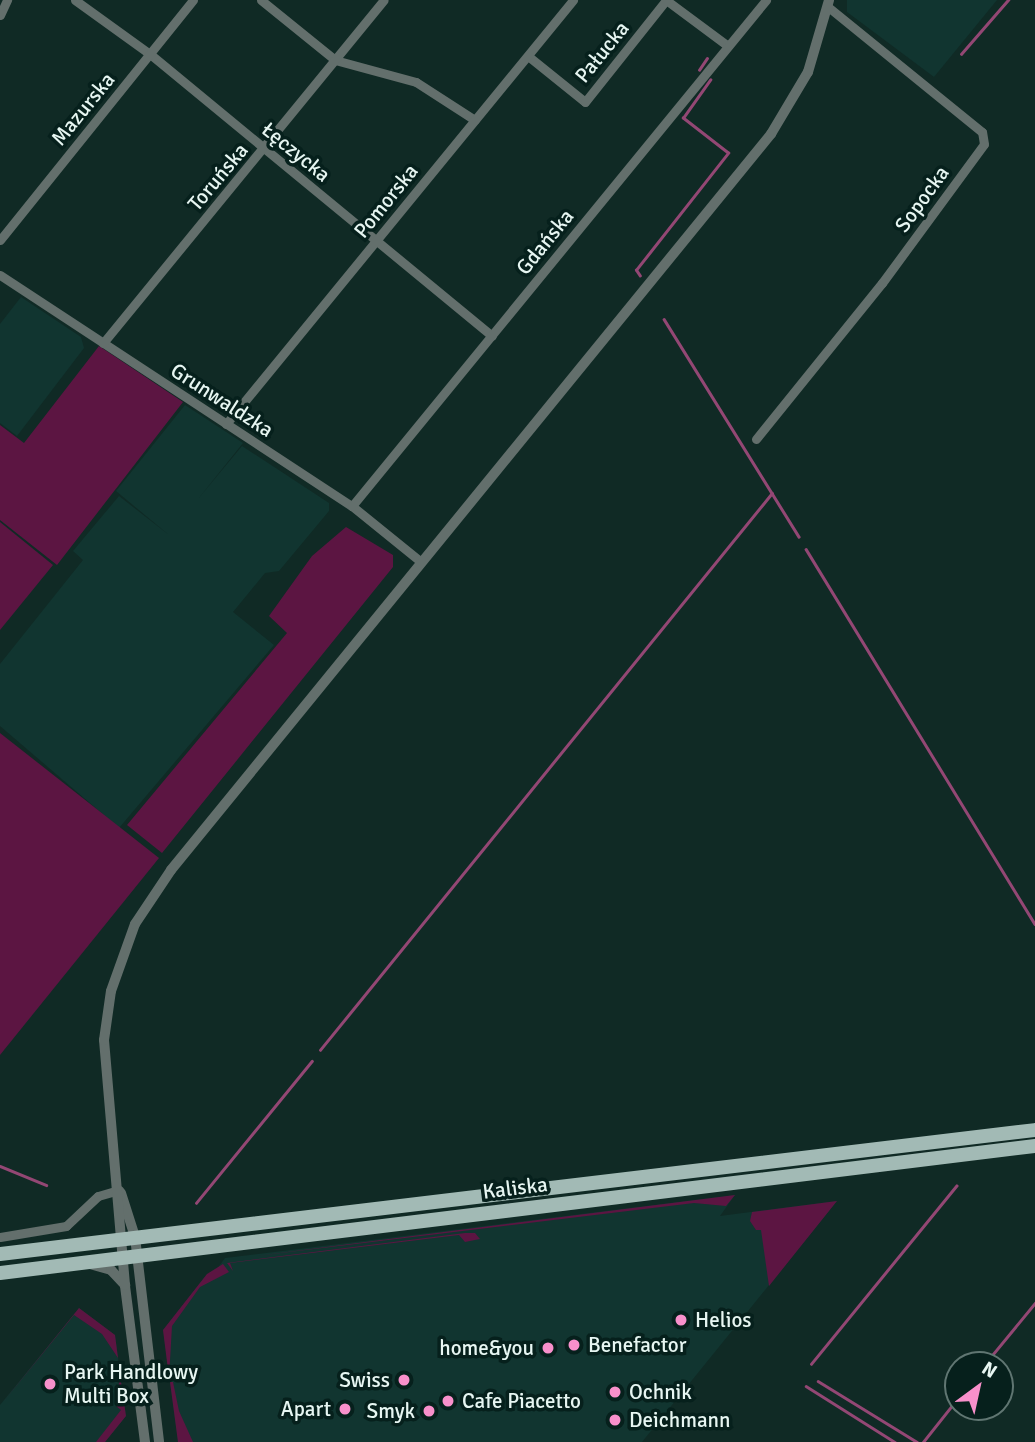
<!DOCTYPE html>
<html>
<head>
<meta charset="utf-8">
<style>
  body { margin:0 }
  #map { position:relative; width:1035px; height:1442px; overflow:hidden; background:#102a25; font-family:Signika,sans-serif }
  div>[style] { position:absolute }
  .built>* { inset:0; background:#113530 }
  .green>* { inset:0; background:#5c1542 }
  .stream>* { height:2.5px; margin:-1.25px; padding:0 1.25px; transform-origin:1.25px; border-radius:1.25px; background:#934774 }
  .minor>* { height:9px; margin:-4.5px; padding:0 4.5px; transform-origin:4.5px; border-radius:4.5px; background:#636f6c }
  .tertiary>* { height:10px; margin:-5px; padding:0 5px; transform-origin:5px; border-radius:5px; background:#636f6c }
  .primary>* { height:14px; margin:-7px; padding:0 7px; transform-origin:7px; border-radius:7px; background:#a2bab5 }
  .dots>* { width:19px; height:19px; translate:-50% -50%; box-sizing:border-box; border:4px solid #06201c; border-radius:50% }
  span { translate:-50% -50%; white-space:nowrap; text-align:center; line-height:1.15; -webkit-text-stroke:7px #06201c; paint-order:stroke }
  .street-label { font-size:21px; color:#e7f6f2 }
  .poi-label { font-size:21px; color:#e7f6f2 }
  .left { translate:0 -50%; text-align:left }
  .right { translate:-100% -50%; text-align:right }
  .north { position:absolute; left:944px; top:1351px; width:70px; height:70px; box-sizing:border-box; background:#06201c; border:2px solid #607672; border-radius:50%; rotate:33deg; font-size:19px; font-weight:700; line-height:28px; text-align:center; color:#e7f6f2 }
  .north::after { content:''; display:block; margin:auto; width:24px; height:32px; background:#f890cb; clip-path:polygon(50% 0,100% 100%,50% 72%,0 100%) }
</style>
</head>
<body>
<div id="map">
  <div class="built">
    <div style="clip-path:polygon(847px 0,997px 0,934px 77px,847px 12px)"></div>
    <div style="clip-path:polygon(21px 297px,81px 337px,84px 348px,17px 436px,0 423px,0 324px)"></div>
    <div style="clip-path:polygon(185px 405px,243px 443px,198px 499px,242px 446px,329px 503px,329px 511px,279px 571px,265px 573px,233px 612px,274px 645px,119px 828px,0 726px,0 664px,83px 560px,73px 551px,119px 496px,169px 535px,116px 491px)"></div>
    <div style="clip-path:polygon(735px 1195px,720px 1216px,837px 1201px,642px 1442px,178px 1442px,163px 1330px,207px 1274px,214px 1273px,225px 1258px)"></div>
    <div style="clip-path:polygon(79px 1308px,115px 1335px,126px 1416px,105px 1442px,0 1442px,0 1405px)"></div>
  </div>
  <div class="green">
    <div style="clip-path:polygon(99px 346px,183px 402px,57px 565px,0 520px,0 425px,24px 443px)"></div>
    <div style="clip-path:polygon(0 522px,53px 565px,0 630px)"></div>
    <div style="clip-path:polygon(346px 527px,393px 555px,393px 567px,162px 853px,127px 825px,287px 633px,269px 616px,312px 556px)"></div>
    <div style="clip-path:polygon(0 733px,159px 858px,0 1055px)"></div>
    <div style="clip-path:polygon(735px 1195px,726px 1206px,694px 1203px,224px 1260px)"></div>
    <div style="clip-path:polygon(837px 1201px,769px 1286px,761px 1230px,756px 1230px,750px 1221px,752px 1212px)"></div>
    <div style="clip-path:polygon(465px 1233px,475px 1233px,480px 1239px,465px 1242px,459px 1235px,230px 1263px,233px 1271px,227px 1263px)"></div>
    <div style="clip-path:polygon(223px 1264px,229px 1272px,200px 1287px,172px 1326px,169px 1378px,163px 1330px,207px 1274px)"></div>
    <div style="clip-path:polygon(79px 1308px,115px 1335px,118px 1358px,102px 1334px,74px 1315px,0 1406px)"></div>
    <div style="clip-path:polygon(120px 1375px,126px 1416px,105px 1442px,96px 1442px,121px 1410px,116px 1406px)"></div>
    <div style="clip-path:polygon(170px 1382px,173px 1382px,179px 1411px,193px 1442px,178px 1442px)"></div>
  </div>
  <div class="stream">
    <div style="left:961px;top:54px;width:72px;rotate:-49deg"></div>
    <div style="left:699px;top:70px;width:14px;rotate:-56deg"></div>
    <div style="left:640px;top:276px;width:7px;rotate:-124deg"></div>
    <div style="left:636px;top:270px;width:149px;rotate:-51.8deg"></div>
    <div style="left:728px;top:153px;width:57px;rotate:-142.1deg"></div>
    <div style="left:683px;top:118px;width:47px;rotate:-54.6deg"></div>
    <div style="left:664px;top:319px;width:256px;rotate:58.2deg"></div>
    <div style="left:806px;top:549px;width:439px;rotate:58.6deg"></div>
    <div style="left:320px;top:1050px;width:717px;rotate:-50.94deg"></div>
    <div style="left:0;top:1166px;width:50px;rotate:22.4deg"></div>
    <div style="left:196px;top:1203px;width:183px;rotate:-50.8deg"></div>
    <div style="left:811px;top:1364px;width:230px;rotate:-50.8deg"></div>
    <div style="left:984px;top:1365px;width:80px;rotate:-50.6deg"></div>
    <div style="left:818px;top:1381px;width:116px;rotate:31.6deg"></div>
    <div style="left:806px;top:1386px;width:105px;rotate:32.2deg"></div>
    <div style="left:923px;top:1442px;width:56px;rotate:-51.5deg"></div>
  </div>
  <div class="minor">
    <div style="left:75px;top:0;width:92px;rotate:35.8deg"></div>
    <div style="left:150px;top:54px;width:443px;rotate:39.5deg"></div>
    <div style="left:261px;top:0;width:95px;rotate:39deg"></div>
    <div style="left:335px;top:60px;width:84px;rotate:15.2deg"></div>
    <div style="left:416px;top:82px;width:70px;rotate:32.8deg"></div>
    <div style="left:666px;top:0;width:77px;rotate:36.6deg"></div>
    <div style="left:0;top:15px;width:17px;rotate:-65deg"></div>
    <div style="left:528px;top:56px;width:73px;rotate:38.9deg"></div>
    <div style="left:585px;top:102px;width:130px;rotate:-51.5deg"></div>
    <div style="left:0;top:240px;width:308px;rotate:-51.2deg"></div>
    <div style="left:0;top:275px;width:421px;rotate:33.3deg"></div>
    <div style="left:352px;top:506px;width:87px;rotate:39deg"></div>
    <div style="left:103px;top:343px;width:443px;rotate:-50.7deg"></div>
    <div style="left:226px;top:424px;width:548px;rotate:-50.7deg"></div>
    <div style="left:756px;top:439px;width:201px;rotate:-51.1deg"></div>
    <div style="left:882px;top:283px;width:172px;rotate:-53.7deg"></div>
    <div style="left:984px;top:144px;width:12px;rotate:-99deg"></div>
    <div style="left:982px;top:132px;width:198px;rotate:-140.9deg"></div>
    <div style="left:352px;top:506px;width:654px;rotate:-50.71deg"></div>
    <div style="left:0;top:1237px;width:67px;rotate:-9.5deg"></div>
    <div style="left:66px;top:1226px;width:44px;rotate:-43.2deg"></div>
    <div style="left:98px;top:1196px;width:22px;rotate:-16deg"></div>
  </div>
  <div class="tertiary">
    <div style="left:121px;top:1193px;width:46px;rotate:72.3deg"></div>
    <div style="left:135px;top:1237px;width:206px;rotate:83.3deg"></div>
    <div style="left:90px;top:1264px;width:22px;rotate:16deg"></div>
    <div style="left:111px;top:1270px;width:21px;rotate:47deg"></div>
    <div style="left:145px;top:1442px;width:158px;rotate:-97.3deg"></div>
    <div style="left:125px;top:1285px;width:246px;rotate:-94.9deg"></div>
    <div style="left:104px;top:1040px;width:49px;rotate:-81.9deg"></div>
    <div style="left:111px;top:991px;width:71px;rotate:-70.3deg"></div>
    <div style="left:135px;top:924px;width:65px;rotate:-56.3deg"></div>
    <div style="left:171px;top:870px;width:950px;rotate:-50.81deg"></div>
    <div style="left:771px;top:134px;width:72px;rotate:-59.2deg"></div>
    <div style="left:808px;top:72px;width:75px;rotate:-73.7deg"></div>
  </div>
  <div class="primary">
    <div style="left:0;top:1254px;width:1042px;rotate:-6.83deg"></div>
    <div style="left:0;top:1273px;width:1043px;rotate:-7deg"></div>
  </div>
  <div class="dots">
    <div style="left:681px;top:1320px;background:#f890cb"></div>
    <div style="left:574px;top:1345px;background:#f890cb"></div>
    <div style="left:548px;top:1348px;background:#f890cb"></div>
    <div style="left:404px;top:1380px;background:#f890cb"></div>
    <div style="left:50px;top:1384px;background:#f890cb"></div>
    <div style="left:615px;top:1392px;background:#f890cb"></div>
    <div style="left:448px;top:1401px;background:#f890cb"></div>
    <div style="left:345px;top:1409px;background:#f890cb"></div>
    <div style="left:429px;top:1411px;background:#f890cb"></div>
    <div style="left:615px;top:1420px;background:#f890cb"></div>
  </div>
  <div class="street-label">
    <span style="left:602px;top:52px;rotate:-51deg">Pałucka</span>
    <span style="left:83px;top:109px;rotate:-51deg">Mazurska</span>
    <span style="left:296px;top:152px;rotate:39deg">Łęczycka</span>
    <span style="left:218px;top:177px;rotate:-50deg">Toruńska</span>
    <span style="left:922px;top:199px;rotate:-54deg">Sopocka</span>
    <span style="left:386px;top:201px;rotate:-51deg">Pomorska</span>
    <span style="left:545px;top:242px;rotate:-51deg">Gdańska</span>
    <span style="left:222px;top:400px;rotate:33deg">Grunwaldzka</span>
    <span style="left:515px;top:1188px;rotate:-7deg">Kaliska</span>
  </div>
  <div class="poi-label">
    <span class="left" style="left:695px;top:1320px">Helios</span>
    <span class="left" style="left:588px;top:1345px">Benefactor</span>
    <span class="right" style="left:534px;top:1348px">home&amp;you</span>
    <span class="left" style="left:64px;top:1384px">Park Handlowy<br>Multi Box</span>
    <span class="right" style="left:390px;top:1380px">Swiss</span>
    <span class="left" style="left:629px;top:1392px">Ochnik</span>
    <span class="left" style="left:462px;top:1401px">Cafe Piacetto</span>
    <span class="right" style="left:331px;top:1409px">Apart</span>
    <span class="right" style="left:415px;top:1411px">Smyk</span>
    <span class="left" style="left:629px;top:1420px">Deichmann</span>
  </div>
  <div class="north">N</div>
</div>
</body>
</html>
